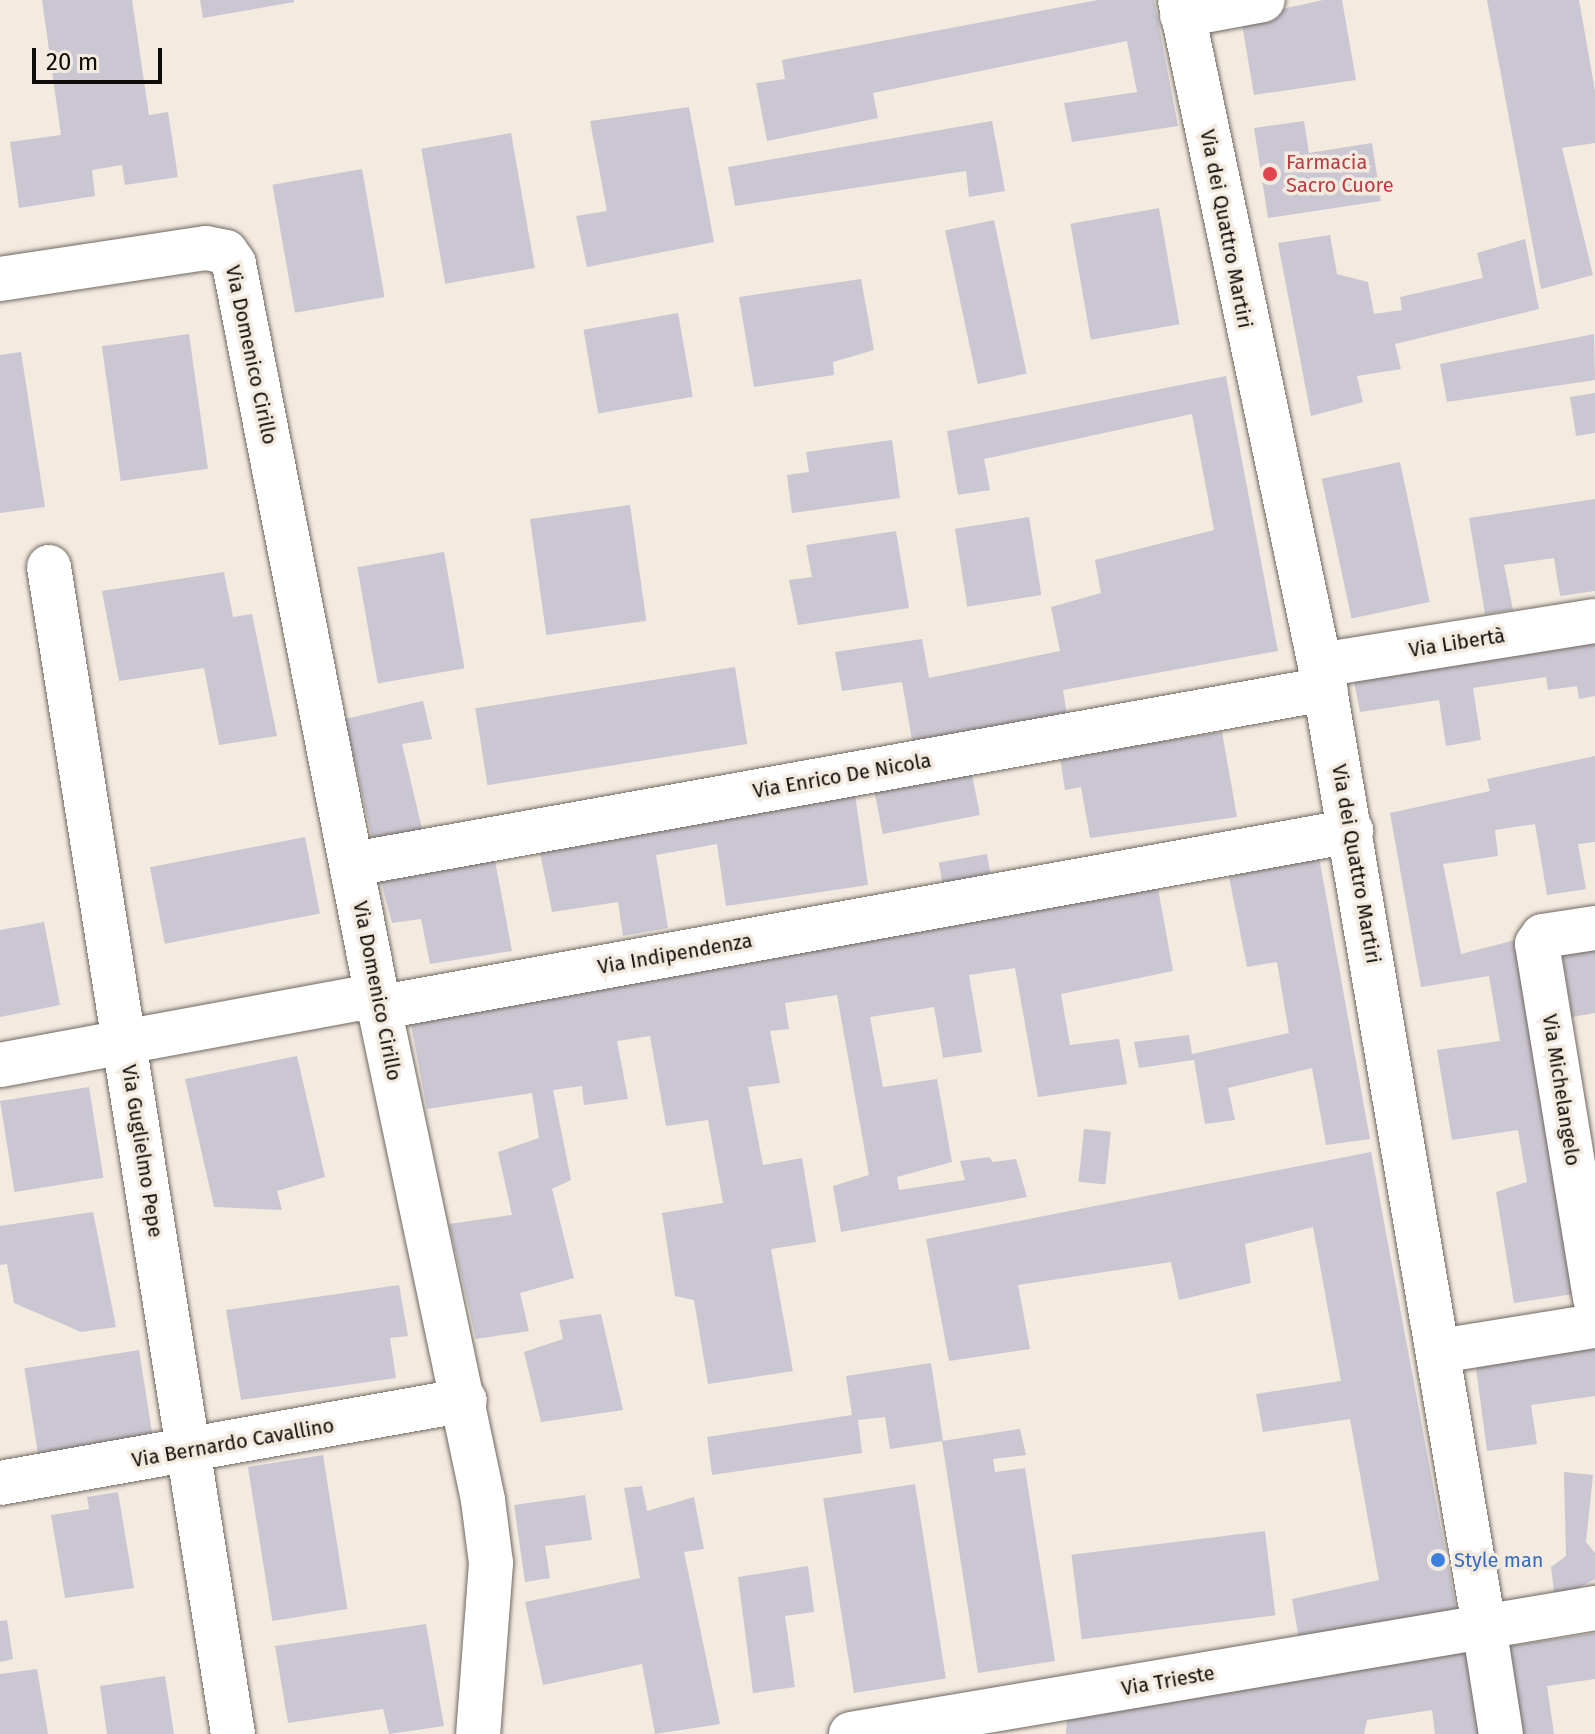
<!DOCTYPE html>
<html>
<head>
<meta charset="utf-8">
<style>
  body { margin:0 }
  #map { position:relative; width:1595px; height:1734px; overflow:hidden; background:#f3eae0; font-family:"Fira Sans",sans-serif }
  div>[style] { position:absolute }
  .building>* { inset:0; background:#cac7d3; transform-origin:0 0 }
  .roads { filter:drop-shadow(0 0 2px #706960) drop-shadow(0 0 2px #706960) }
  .street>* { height:44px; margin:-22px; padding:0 22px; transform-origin:22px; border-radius:22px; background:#fff }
  .secondary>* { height:44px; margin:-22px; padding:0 22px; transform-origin:22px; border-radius:22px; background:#fff }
  .dots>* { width:22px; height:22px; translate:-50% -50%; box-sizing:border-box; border:4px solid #f3eae0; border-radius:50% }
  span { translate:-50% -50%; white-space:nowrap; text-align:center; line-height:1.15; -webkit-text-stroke:7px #f3eae0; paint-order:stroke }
  .health-label { font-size:20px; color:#be3a42 }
  .left { translate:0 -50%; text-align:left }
  .street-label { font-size:20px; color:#0e0b08 }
  .shop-label { font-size:20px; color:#366cbe }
  .scale { position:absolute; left:32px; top:48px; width:130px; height:36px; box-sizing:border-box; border:4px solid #0e0b08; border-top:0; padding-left:10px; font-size:24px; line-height:28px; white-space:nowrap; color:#0e0b08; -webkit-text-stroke:6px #f3eae0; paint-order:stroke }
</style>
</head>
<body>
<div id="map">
  <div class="building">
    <div style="clip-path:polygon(42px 0,132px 0,149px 115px,168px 112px,178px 177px,125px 185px,122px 165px,92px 170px,95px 196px,19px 208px,10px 142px,61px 135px)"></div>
    <div style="clip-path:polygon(200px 0,294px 0,294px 2px,203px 18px)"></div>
    <div style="clip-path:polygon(1098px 0,1154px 0,1178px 126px,1072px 142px,1064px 103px,1137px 92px,1127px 41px,873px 93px,878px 118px,767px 141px,756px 83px,785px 79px,782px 60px)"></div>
    <div style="clip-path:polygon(1323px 0,1342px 0,1356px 80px,1254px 95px,1241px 18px)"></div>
    <div style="clip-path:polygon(1487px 0,1579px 0,1595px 91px,1595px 143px,1562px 148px,1593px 275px,1541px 289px)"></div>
    <div style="clip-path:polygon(689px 107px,714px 242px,587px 267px,576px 216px,607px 211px,590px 121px)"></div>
    <div style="clip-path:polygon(992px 121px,1005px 191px,969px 197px,966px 171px,735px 206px,728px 167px)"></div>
    <div style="clip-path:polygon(1304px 121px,1309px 153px,1372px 143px,1381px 201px,1268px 218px,1254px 128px)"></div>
    <div style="left:511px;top:133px;width:137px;height:91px;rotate:80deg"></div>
    <div style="left:362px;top:169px;width:130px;height:91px;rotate:80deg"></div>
    <div style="left:1159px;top:208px;width:118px;height:90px;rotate:80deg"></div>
    <div style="left:994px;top:220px;width:157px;height:50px;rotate:78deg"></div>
    <div style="clip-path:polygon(1330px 235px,1337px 274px,1368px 282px,1374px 314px,1402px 310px,1400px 297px,1483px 278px,1477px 253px,1525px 239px,1539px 309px,1395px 344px,1401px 369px,1357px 376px,1363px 402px,1311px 416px,1278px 243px)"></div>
    <div style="clip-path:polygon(861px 279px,874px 350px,833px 362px,834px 375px,754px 387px,739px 297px)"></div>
    <div style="left:678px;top:313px;width:85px;height:96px;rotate:80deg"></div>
    <div style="left:189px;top:334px;width:136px;height:88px;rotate:82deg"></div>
    <div style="clip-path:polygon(1594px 334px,1595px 380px,1447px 402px,1440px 364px)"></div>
    <div style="clip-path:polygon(21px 352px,45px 507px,0 513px,0 355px)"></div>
    <div style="clip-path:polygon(1226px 376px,1278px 651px,1063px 690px,1067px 716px,913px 746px,902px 682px,842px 691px,835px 652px,922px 639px,929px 678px,1060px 651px,1051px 607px,1101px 593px,1095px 560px,1214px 530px,1192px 414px,984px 459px,990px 490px,958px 495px,947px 431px)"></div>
    <div style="clip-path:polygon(1595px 393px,1595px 433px,1576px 436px,1570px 397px)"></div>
    <div style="clip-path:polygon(892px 440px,900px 498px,792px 513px,787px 475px,809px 472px,806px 452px)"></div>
    <div style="left:1400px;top:462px;width:143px;height:80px;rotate:78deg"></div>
    <div style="clip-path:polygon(1595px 499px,1595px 591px,1560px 596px,1554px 558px,1504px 565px,1513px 610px,1485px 614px,1469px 518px)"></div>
    <div style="left:630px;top:505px;width:117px;height:101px;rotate:82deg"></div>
    <div style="left:1029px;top:517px;width:79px;height:75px;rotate:81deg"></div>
    <div style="clip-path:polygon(896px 531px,909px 608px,798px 625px,789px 580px,812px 577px,806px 545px)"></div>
    <div style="left:444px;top:552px;width:118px;height:88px;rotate:80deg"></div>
    <div style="clip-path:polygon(224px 572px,233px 617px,252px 614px,277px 736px,219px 745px,204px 668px,119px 681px,102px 591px)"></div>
    <div style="clip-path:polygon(1595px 629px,1595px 696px,1579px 699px,1577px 686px,1548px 690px,1546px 677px,1473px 688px,1481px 740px,1446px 746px,1439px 700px,1360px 712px,1351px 667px)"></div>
    <div style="left:735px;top:667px;width:78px;height:263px;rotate:81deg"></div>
    <div style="clip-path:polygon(423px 701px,432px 739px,402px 744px,423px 833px,374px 846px,345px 719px)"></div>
    <div style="clip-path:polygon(1222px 732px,1237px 817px,1090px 838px,1081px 787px,1065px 790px,1060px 757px)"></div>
    <div style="clip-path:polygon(1595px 756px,1595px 842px,1578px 844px,1586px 889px,1547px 895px,1535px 824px,1495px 830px,1498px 856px,1443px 864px,1461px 954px,1519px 939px,1580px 1293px,1514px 1303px,1496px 1192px,1527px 1182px,1518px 1130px,1452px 1140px,1437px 1050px,1500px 1041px,1489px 976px,1421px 987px,1390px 813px,1490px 791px,1487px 779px)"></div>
    <div style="left:970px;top:764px;width:52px;height:99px;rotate:79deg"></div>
    <div style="clip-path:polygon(855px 794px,868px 885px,726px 906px,717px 844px,656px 855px,668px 928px,623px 936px,618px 902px,552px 912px,539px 848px)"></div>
    <div style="left:305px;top:837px;width:78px;height:158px;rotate:79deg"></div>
    <div style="left:987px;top:854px;width:39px;height:49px;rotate:80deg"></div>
    <div style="clip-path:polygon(494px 855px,512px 951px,430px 964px,421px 919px,392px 923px,380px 878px)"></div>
    <div style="clip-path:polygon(1319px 857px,1370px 1139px,1326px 1145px,1312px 1068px,1228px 1088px,1235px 1120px,1205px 1124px,1194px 1060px,1139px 1068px,1134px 1042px,1189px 1035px,1192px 1054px,1289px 1033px,1277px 962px,1247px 967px,1229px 877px)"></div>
    <div style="clip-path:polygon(1158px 888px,1173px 971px,1061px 994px,1070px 1045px,1119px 1039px,1127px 1084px,1038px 1097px,1015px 968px,969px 975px,982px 1052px,943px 1058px,934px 1007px,870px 1017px,883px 1087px,937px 1079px,952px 1162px,897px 1177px,899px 1190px,965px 1180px,960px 1161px,989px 1157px,993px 1162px,1016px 1159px,1027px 1197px,841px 1232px,833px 1186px,869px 1175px,837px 995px,785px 1003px,789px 1029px,770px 1031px,780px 1083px,748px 1087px,763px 1165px,802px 1158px,816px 1242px,771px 1249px,793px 1371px,708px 1384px,694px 1300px,675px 1296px,662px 1213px,723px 1203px,708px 1120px,666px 1126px,650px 1036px,617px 1041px,628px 1099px,584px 1105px,582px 1086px,553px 1090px,571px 1180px,552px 1189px,574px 1278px,520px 1293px,529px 1331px,476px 1339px,449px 1224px,512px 1215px,498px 1152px,539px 1138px,532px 1093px,427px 1109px,410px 1019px)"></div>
    <div style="clip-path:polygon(44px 922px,60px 1005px,0 1017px,0 930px)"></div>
    <div style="clip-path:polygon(1595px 947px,1595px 1013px,1572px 1017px,1562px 952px)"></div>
    <div style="clip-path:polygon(297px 1056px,325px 1177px,277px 1191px,282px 1210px,214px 1207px,185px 1079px)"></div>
    <div style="left:89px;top:1087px;width:92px;height:90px;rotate:81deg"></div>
    <div style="left:1084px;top:1129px;width:27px;height:53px;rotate:6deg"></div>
    <div style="clip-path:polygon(1371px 1152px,1457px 1614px,1301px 1651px,1292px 1599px,1379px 1580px,1350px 1419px,1263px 1432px,1256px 1394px,1341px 1381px,1313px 1227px,1245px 1244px,1251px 1283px,1179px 1300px,1171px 1262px,1018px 1285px,1030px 1349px,949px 1361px,926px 1239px)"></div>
    <div style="clip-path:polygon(93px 1212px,116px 1327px,81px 1332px,14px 1303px,7px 1264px,0 1265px,0 1226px)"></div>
    <div style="clip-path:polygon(399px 1285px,408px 1336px,390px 1338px,396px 1378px,241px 1400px,226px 1310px)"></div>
    <div style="clip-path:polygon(601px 1314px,623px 1410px,541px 1422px,524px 1352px,563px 1339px,559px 1320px)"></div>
    <div style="clip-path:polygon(1595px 1343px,1595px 1396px,1531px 1405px,1537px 1444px,1487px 1451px,1475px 1361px)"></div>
    <div style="left:139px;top:1350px;width:91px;height:116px;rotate:81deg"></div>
    <div style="clip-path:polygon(931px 1363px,943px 1441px,890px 1449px,885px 1417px,858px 1420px,862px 1453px,712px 1475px,707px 1437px,852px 1415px,846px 1376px)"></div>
    <div style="clip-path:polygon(1020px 1429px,1026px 1455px,993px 1459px,995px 1472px,1025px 1468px,1055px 1661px,978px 1673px,942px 1441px)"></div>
    <div style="left:323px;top:1455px;width:156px;height:76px;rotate:81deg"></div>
    <div style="clip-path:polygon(1564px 1472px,1593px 1475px,1586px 1542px,1595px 1553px,1595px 1579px,1555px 1600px,1551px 1567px,1566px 1556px)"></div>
    <div style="left:915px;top:1484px;width:197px;height:93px;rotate:81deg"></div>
    <div style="clip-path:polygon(642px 1486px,647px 1511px,694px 1497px,704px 1549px,684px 1552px,720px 1724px,655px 1734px,642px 1664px,543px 1685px,525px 1602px,640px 1578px,624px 1488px)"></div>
    <div style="clip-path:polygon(118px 1492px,134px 1588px,65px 1598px,51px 1515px,89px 1509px,87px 1497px)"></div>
    <div style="clip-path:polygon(585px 1495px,592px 1540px,545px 1546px,550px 1578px,525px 1582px,514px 1505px)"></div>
    <div style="left:1265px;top:1531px;width:85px;height:195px;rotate:83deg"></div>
    <div style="clip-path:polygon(808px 1566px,814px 1612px,785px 1616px,795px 1687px,753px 1693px,738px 1577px)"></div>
    <div style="clip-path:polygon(7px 1620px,13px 1659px,0 1662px,0 1621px)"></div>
    <div style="clip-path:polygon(426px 1624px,444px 1726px,389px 1734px,383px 1709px,288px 1723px,275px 1646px)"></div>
    <div style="clip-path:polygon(1595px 1633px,1595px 1679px,1547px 1686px,1554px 1734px,1523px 1734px,1510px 1646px)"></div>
    <div style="clip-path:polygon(1468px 1652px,1480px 1734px,1435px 1734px,1432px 1710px,1367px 1720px,1364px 1734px,1066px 1734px,1067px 1719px)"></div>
    <div style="clip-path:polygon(37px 1669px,48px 1734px,0 1734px,0 1674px)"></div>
    <div style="clip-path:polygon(165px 1676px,174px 1734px,107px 1734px,100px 1686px)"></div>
  </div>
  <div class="roads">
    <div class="street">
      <div style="left:1182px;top:15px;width:82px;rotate:-10.5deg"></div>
      <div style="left:0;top:279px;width:208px;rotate:-8.6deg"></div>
      <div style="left:206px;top:248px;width:20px;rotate:11deg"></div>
      <div style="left:226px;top:252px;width:14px;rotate:56deg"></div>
      <div style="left:234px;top:264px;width:752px;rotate:78.96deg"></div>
      <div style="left:378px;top:1002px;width:509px;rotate:78.09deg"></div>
      <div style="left:483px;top:1500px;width:64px;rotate:82.8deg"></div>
      <div style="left:491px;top:1563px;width:171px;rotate:94.3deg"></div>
      <div style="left:49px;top:567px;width:1181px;rotate:81.04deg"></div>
      <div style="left:1320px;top:665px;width:278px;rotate:-9.1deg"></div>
      <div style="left:359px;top:863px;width:982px;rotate:-10.21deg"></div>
      <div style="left:1595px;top:928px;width:53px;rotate:171.3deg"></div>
      <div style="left:1543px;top:936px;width:10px;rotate:127deg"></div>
      <div style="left:1537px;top:944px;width:360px;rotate:80.7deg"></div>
      <div style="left:0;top:1065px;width:363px;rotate:-10.5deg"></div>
      <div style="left:357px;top:999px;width:42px;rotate:6.8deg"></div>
      <div style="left:399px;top:1004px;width:968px;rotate:-10.3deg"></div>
      <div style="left:1440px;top:1351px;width:157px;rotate:-9.2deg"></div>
      <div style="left:0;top:1483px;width:472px;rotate:-10.1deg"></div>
      <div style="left:1484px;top:1626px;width:109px;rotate:81.1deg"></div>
      <div style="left:851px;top:1734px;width:755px;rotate:-9.61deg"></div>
    </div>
    <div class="secondary">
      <div style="left:1180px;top:0;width:704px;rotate:78.12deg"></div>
      <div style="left:1325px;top:689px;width:950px;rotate:80.37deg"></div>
    </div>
  </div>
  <div class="dots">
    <div style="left:1270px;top:174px;background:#e0444e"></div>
    <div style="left:1438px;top:1560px;background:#3f7fe0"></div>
  </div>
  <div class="health-label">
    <span class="left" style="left:1286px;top:174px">Farmacia<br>Sacro Cuore</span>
  </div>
  <div class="street-label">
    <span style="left:1226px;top:229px;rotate:79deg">Via dei Quattro Martiri</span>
    <span style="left:251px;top:355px;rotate:78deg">Via Domenico Cirillo</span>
    <span style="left:1457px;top:643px;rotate:-9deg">Via Libertà</span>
    <span style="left:842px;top:776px;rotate:-10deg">Via Enrico De Nicola</span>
    <span style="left:1356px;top:864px;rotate:80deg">Via dei Quattro Martiri</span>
    <span style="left:675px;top:954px;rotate:-10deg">Via Indipendenza</span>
    <span style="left:377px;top:991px;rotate:79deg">Via Domenico Cirillo</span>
    <span style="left:1561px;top:1090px;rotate:81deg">Via Michelangelo</span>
    <span style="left:142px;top:1151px;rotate:81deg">Via Guglielmo Pepe</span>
    <span style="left:233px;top:1443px;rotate:-10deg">Via Bernardo Cavallino</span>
    <span style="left:1168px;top:1681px;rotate:-10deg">Via Trieste</span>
  </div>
  <div class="shop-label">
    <span class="left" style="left:1454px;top:1560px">Style man</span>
  </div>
  <div class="scale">20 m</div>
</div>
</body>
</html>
